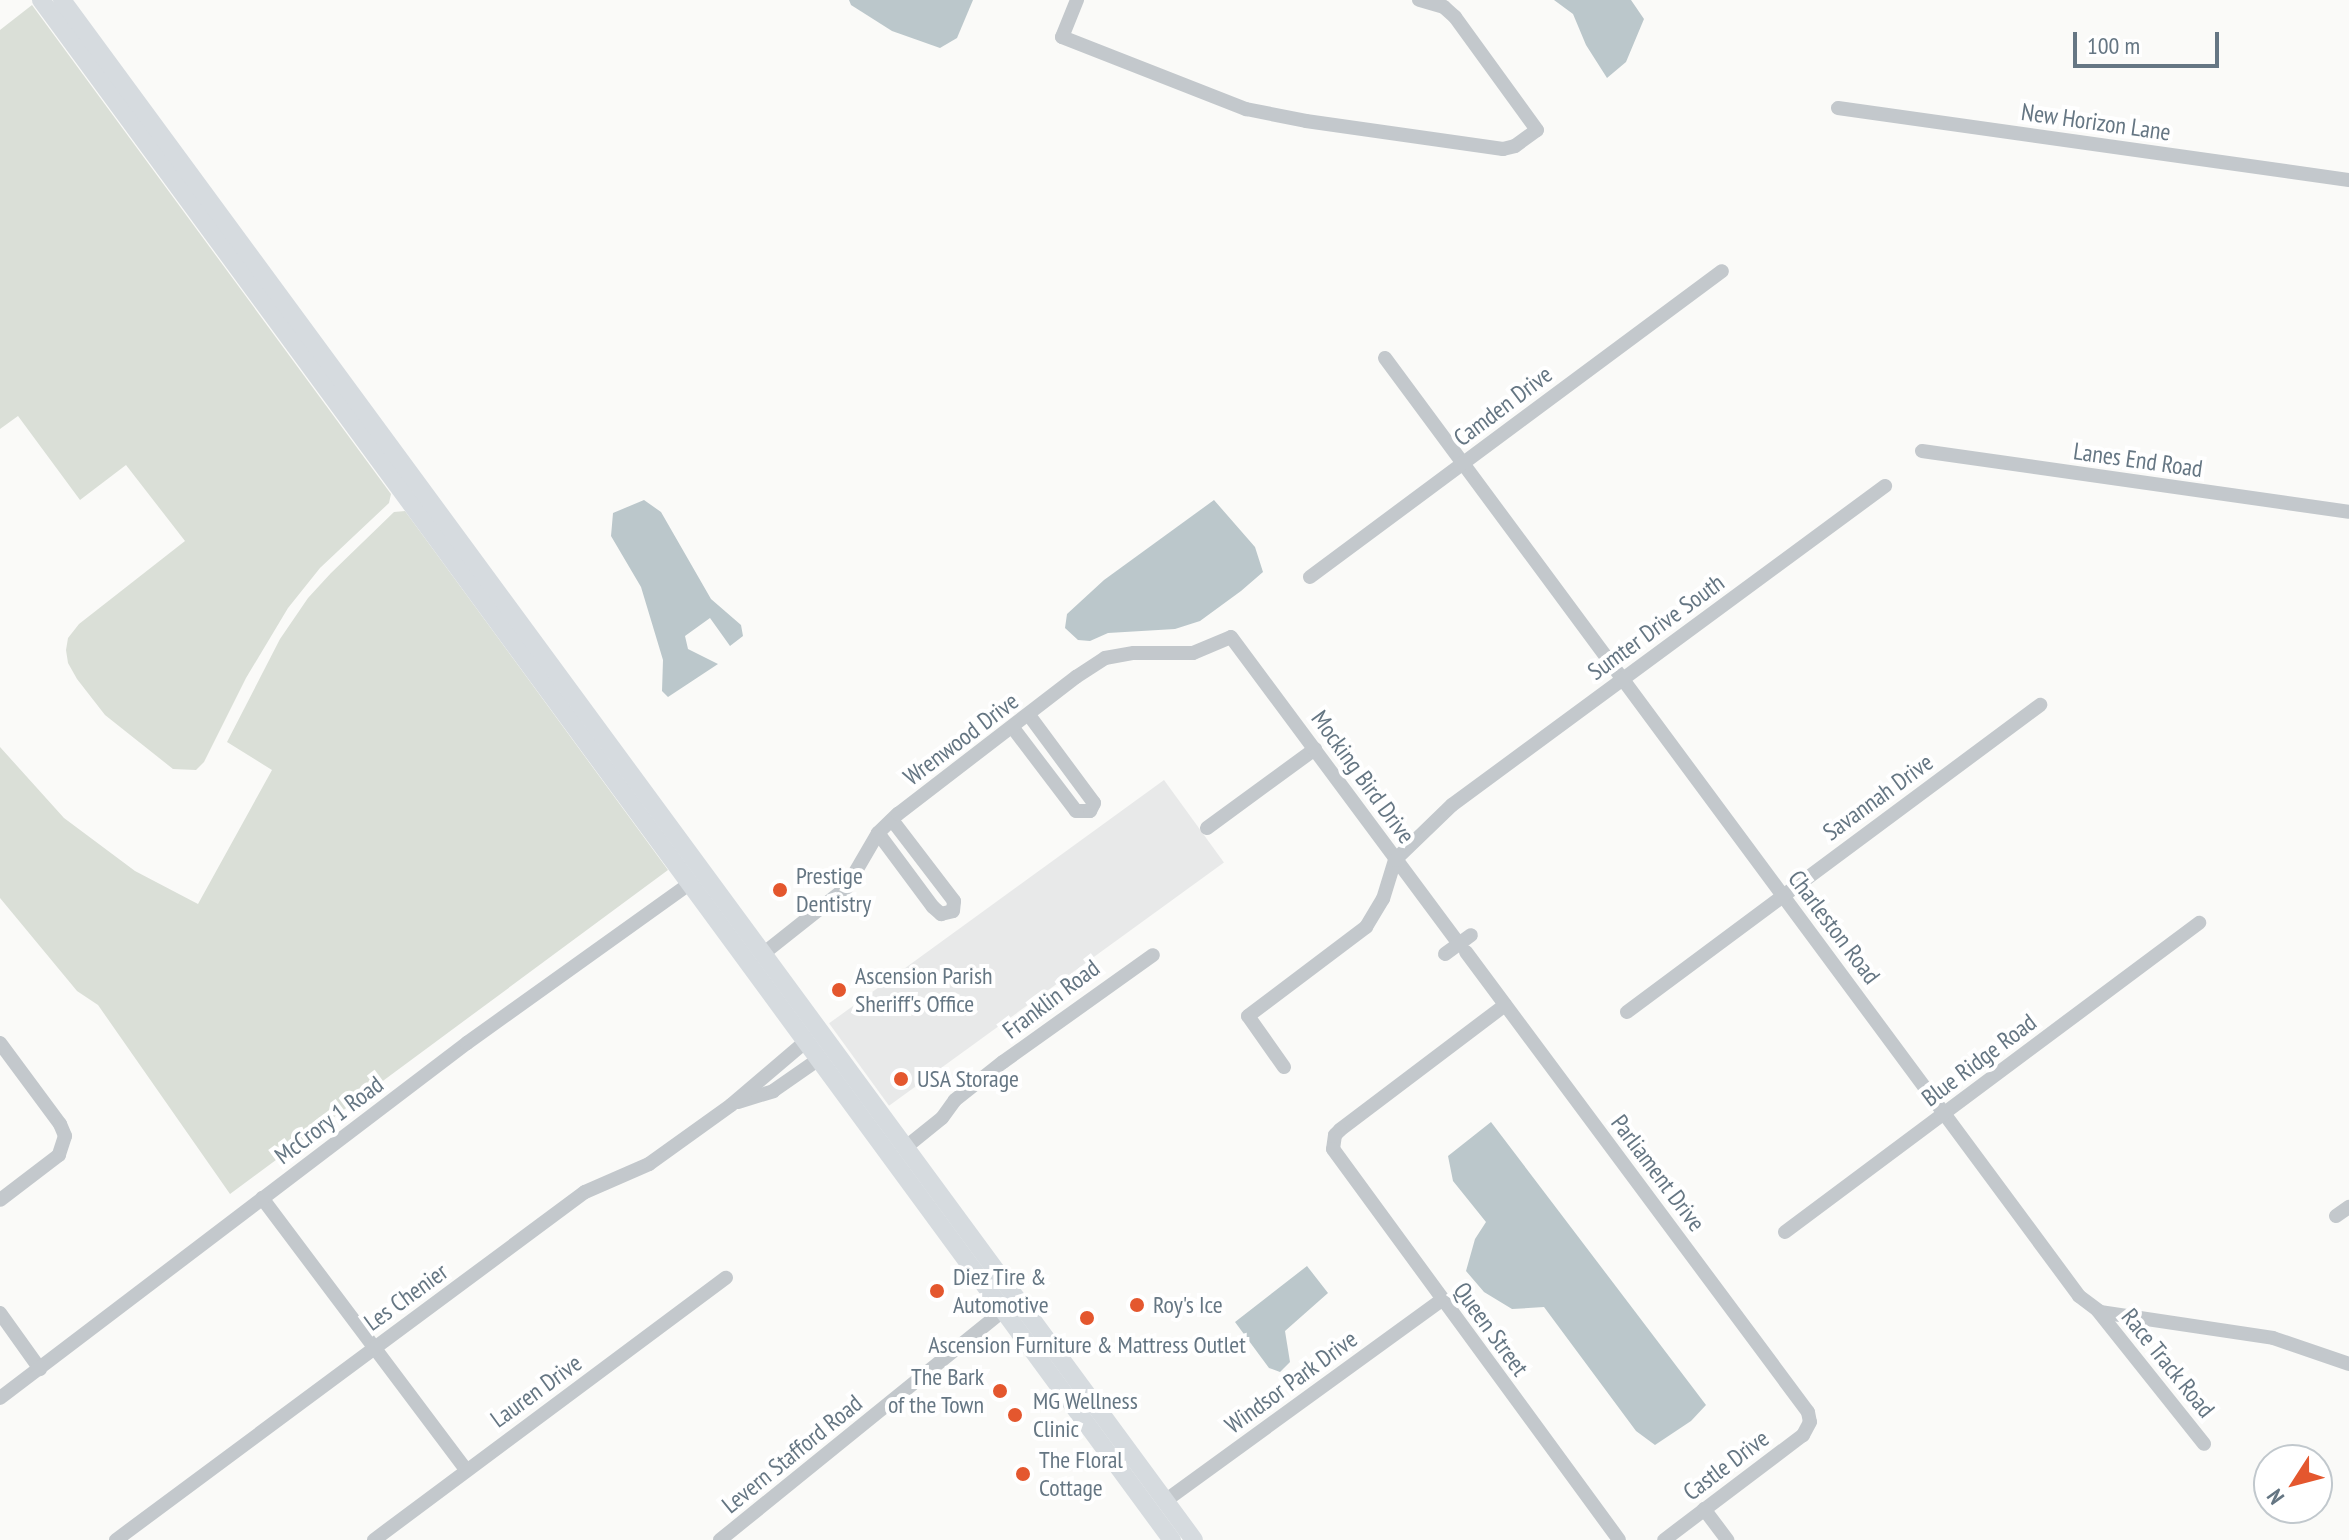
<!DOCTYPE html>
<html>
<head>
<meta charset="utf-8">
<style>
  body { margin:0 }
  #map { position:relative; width:2349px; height:1540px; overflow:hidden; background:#fafaf8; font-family:"PT Sans Narrow",sans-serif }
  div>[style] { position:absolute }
  .built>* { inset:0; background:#e8e9e9; transform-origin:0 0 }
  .green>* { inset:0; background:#dadfd7 }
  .water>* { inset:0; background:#bbc7cb }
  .minor>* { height:14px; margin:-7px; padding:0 7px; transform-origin:7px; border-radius:7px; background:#c3c8cc }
  .major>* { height:18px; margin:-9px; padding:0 9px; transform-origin:9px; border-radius:9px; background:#d6dbdf }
  .dots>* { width:22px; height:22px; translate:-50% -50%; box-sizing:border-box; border:4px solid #fff; border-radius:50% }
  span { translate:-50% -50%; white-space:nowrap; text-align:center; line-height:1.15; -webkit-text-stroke:8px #fff; paint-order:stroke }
  .street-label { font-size:24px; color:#657683 }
  .poi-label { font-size:24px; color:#657683 }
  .left { translate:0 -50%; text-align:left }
  .right { translate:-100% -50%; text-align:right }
  .north { position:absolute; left:2253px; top:1444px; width:80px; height:80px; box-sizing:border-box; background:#fff; border:2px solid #c1c8cd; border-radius:50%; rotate:234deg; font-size:22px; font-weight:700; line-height:32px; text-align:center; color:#657683 }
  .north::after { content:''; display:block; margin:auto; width:28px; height:36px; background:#e4572e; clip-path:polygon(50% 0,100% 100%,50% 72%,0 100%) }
  .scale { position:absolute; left:2073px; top:32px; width:146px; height:36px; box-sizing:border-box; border:4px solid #657683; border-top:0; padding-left:10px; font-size:24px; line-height:28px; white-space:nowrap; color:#657683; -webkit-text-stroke:6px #fff; paint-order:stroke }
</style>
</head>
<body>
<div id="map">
  <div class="built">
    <div style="left:1164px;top:780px;width:102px;height:414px;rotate:54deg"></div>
  </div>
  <div class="green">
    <div style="clip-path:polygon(32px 5px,391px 494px,389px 503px,320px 568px,288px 608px,246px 678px,204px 762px,196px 770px,173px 769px,105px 715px,77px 679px,68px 663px,66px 650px,68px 638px,79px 624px,185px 541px,126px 465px,80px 500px,18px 416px,0 429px,0 30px)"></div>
    <div style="clip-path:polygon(405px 511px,668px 870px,230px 1194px,98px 1005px,77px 991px,0 898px,0 747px,64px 818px,135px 871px,198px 904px,272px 770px,227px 742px,280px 639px,308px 598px,331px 573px,394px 512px)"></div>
  </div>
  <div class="water">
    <div style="clip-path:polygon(849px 0,973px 0,957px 38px,940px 48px,892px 31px,851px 5px)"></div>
    <div style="clip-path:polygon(1554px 0,1631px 0,1644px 19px,1626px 62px,1607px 78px,1586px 45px,1573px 14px)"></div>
    <div style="clip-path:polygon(644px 500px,661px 512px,711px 599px,741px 625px,743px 636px,730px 646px,710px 618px,685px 636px,688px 649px,718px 664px,668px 697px,662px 691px,663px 660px,641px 587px,611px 536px,613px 513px)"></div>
    <div style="clip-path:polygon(1214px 500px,1255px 547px,1263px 572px,1241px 591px,1200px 621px,1175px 629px,1108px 633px,1090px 641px,1078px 640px,1065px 628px,1067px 614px,1104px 580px)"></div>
    <div style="clip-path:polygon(1491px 1122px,1706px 1405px,1691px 1421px,1655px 1445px,1636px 1431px,1544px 1307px,1512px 1309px,1484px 1292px,1466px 1271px,1475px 1239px,1486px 1222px,1453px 1181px,1448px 1156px)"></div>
    <div style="clip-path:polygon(1307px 1266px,1328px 1293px,1285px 1331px,1290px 1362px,1280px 1372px,1269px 1368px,1235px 1322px)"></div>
  </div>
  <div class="minor">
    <div style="left:1077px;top:0;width:40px;rotate:112deg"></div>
    <div style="left:1062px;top:37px;width:198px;rotate:21.4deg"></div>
    <div style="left:1246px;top:109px;width:61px;rotate:11.3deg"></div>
    <div style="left:1306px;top:121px;width:199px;rotate:8.1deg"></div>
    <div style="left:1503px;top:149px;width:12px;rotate:-14deg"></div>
    <div style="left:1515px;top:146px;width:27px;rotate:-36deg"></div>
    <div style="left:1537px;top:130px;width:140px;rotate:-126deg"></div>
    <div style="left:1455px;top:17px;width:15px;rotate:-138deg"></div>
    <div style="left:1444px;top:7px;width:26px;rotate:-164deg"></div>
    <div style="left:1838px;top:108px;width:516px;rotate:8.02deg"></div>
    <div style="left:1385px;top:358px;width:1167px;rotate:53.5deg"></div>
    <div style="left:2079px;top:1296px;width:26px;rotate:37deg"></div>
    <div style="left:2100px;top:1312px;width:175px;rotate:8.5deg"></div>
    <div style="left:2273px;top:1338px;width:80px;rotate:18.9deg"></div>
    <div style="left:1922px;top:451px;width:431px;rotate:8.1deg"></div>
    <div style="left:1310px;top:577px;width:513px;rotate:-36.6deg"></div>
    <div style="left:1013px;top:728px;width:104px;rotate:52.8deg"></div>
    <div style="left:1076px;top:811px;width:14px"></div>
    <div style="left:1090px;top:811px;width:9px;rotate:-63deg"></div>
    <div style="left:1094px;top:803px;width:109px;rotate:-126.5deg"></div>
    <div style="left:1207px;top:828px;width:134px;rotate:-36.2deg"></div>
    <div style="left:878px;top:833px;width:92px;rotate:53.4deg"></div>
    <div style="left:933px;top:907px;width:11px;rotate:41deg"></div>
    <div style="left:941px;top:914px;width:12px;rotate:-14deg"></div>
    <div style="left:953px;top:911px;width:10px;rotate:-84deg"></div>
    <div style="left:954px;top:901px;width:102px;rotate:-127.4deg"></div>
    <div style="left:1466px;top:952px;width:573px;rotate:53.37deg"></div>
    <div style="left:1808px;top:1412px;width:10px;rotate:79deg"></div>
    <div style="left:1810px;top:1422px;width:15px;rotate:118deg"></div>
    <div style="left:1803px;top:1435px;width:174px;rotate:142.9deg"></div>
    <div style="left:764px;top:953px;width:105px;rotate:-38.4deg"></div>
    <div style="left:846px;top:888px;width:64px;rotate:-59.8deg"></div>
    <div style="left:878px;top:833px;width:28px;rotate:-44deg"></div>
    <div style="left:898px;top:814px;width:225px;rotate:-37.6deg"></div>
    <div style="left:1076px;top:677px;width:35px;rotate:-33deg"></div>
    <div style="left:1105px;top:658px;width:29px;rotate:-10deg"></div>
    <div style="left:1134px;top:653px;width:59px"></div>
    <div style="left:1193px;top:653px;width:41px;rotate:-22.8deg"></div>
    <div style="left:1231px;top:637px;width:382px;rotate:53.4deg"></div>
    <div style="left:1445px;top:954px;width:32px;rotate:-36deg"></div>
    <div style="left:1505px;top:1005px;width:207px;rotate:142.9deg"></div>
    <div style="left:1340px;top:1130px;width:7px;rotate:135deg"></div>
    <div style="left:1335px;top:1135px;width:14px;rotate:98deg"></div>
    <div style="left:1333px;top:1149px;width:484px;rotate:53.8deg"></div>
    <div style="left:1627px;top:1012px;width:515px;rotate:-36.62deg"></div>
    <div style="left:0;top:1043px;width:101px;rotate:53.5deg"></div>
    <div style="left:60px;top:1124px;width:13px;rotate:67deg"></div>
    <div style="left:65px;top:1136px;width:20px;rotate:108deg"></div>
    <div style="left:59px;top:1155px;width:74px;rotate:142.7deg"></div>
    <div style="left:1284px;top:1067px;width:62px;rotate:-125.2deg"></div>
    <div style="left:1248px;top:1016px;width:148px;rotate:-37deg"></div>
    <div style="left:1366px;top:927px;width:33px;rotate:-59deg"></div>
    <div style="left:1383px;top:899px;width:41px;rotate:-72.9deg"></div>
    <div style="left:1395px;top:860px;width:79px;rotate:-44deg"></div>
    <div style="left:1452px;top:805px;width:538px;rotate:-36.38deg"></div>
    <div style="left:738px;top:1102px;width:37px;rotate:-17deg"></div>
    <div style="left:773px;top:1091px;width:56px;rotate:-34.8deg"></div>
    <div style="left:906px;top:1147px;width:46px;rotate:-38.9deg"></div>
    <div style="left:942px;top:1118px;width:22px;rotate:-54deg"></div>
    <div style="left:955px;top:1100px;width:61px;rotate:-38.4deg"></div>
    <div style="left:1003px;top:1062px;width:184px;rotate:-35.5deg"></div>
    <div style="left:262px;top:1198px;width:340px;rotate:53.1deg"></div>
    <div style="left:2336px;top:1216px;width:16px;rotate:-35deg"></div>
    <div style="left:1785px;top:1232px;width:517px;rotate:-36.74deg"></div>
    <div style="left:2098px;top:1311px;width:170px;rotate:51.4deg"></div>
    <div style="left:0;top:1313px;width:69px;rotate:54.5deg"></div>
    <div style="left:0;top:1398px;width:587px;rotate:-37.24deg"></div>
    <div style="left:467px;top:1043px;width:273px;rotate:-35.6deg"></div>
    <div style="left:1165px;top:1501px;width:342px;rotate:-36deg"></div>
    <div style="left:1704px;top:1509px;width:39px;rotate:53deg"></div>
    <div style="left:116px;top:1540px;width:584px;rotate:-36.58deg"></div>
    <div style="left:585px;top:1192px;width:70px;rotate:-23.6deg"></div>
    <div style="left:649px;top:1164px;width:101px;rotate:-35.7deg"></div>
    <div style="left:731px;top:1105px;width:97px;rotate:-40.4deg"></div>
    <div style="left:374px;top:1540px;width:439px;rotate:-36.7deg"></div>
    <div style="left:720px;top:1540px;width:364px;rotate:-39deg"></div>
  </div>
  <div class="major">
    <div style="left:41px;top:0;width:1911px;rotate:53.71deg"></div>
    <div style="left:62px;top:0;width:1911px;rotate:53.68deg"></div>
  </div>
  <div class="dots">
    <div style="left:780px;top:890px;background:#e4572e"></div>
    <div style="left:839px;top:990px;background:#e4572e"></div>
    <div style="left:901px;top:1079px;background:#e4572e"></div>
    <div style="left:937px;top:1291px;background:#e4572e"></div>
    <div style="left:1137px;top:1305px;background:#e4572e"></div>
    <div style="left:1087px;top:1318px;background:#e4572e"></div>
    <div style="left:1000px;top:1391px;background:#e4572e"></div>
    <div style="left:1015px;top:1415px;background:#e4572e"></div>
    <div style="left:1023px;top:1474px;background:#e4572e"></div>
  </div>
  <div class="street-label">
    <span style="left:2096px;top:122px;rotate:8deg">New Horizon Lane</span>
    <span style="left:1503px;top:406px;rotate:-37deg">Camden Drive</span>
    <span style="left:2138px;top:460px;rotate:8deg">Lanes End Road</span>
    <span style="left:1656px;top:627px;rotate:-36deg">Sumter Drive South</span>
    <span style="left:961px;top:739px;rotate:-37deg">Wrenwood Drive</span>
    <span style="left:1363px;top:777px;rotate:54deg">Mocking Bird Drive</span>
    <span style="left:1878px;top:797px;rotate:-36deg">Savannah Drive</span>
    <span style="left:1834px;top:927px;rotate:53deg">Charleston Road</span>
    <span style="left:1051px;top:999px;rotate:-37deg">Franklin Road</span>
    <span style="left:1979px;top:1060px;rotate:-37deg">Blue Ridge Road</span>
    <span style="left:329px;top:1120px;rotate:-37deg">McCrory 1 Road</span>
    <span style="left:1658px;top:1173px;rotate:53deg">Parliament Drive</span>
    <span style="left:406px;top:1297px;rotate:-36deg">Les Chenier</span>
    <span style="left:1491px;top:1329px;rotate:54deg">Queen Street</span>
    <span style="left:2168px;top:1363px;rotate:51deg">Race Track Road</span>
    <span style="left:1291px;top:1382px;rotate:-36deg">Windsor Park Drive</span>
    <span style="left:536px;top:1391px;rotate:-36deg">Lauren Drive</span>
    <span style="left:792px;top:1454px;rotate:-39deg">Levern Stafford Road</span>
    <span style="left:1726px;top:1465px;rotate:-37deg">Castle Drive</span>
  </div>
  <div class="poi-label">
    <span class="left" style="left:796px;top:890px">Prestige<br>Dentistry</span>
    <span class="left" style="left:855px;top:990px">Ascension Parish<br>Sheriff's Office</span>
    <span class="left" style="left:917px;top:1079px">USA Storage</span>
    <span class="left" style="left:953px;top:1291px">Diez Tire &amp;<br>Automotive</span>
    <span class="left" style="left:1153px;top:1305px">Roy's Ice</span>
    <span style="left:1087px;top:1345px">Ascension Furniture &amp; Mattress Outlet</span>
    <span class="right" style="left:984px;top:1391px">The Bark<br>of the Town</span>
    <span class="left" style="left:1033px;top:1415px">MG Wellness<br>Clinic</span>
    <span class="left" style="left:1039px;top:1474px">The Floral<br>Cottage</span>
  </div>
  <div class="north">N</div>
  <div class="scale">100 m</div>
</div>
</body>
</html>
